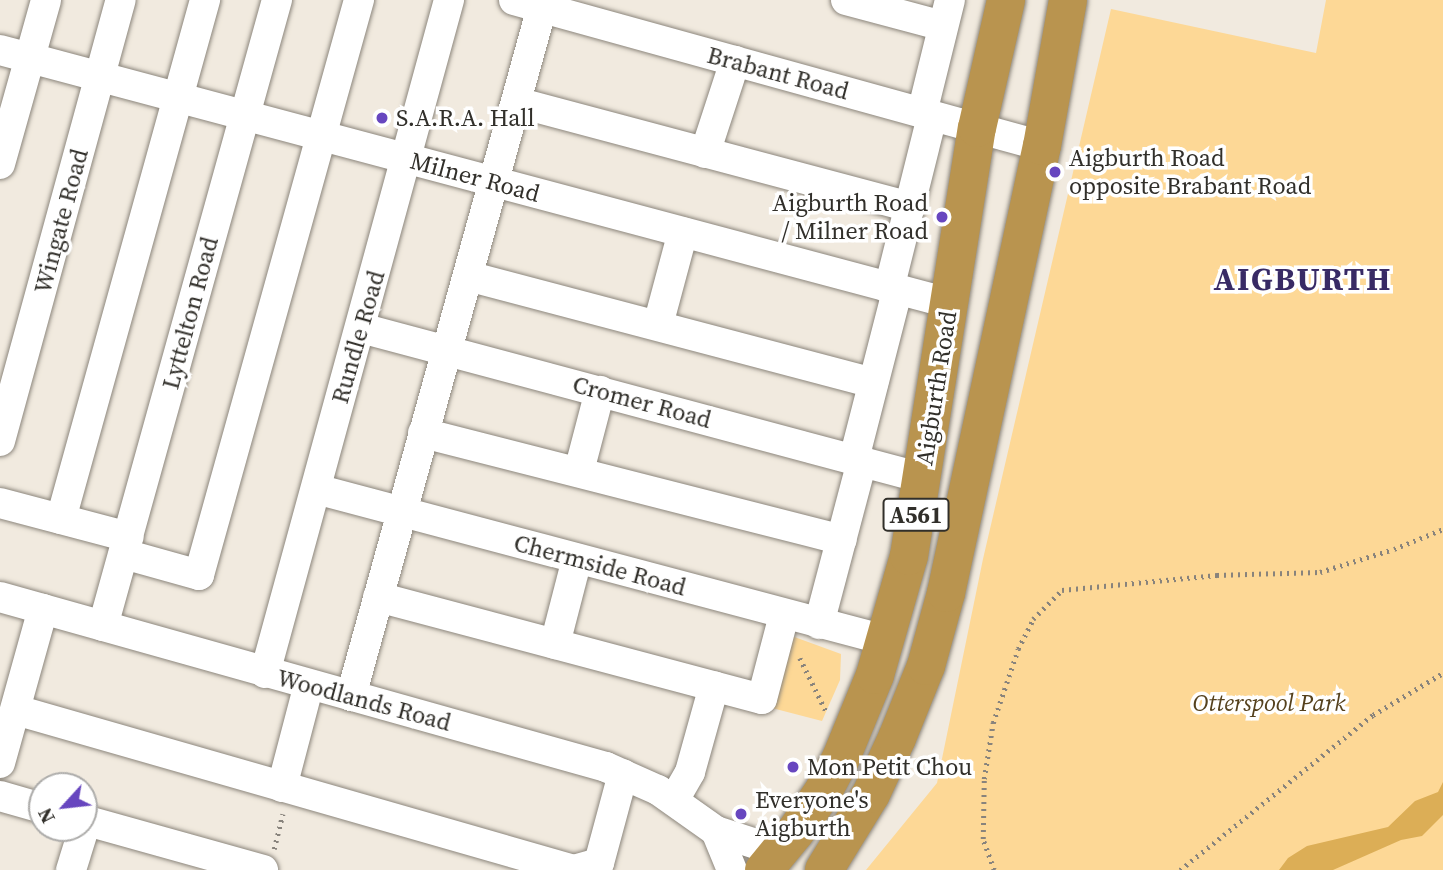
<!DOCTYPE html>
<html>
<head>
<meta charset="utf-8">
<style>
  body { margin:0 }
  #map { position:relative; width:1443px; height:870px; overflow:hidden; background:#f1eadf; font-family:"Source Serif 4",serif }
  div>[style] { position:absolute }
  .green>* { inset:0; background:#fdd896 }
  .water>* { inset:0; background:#dcae56 }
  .path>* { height:4.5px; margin-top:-2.25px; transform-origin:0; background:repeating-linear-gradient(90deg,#88837c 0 2px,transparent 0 7px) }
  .roads { filter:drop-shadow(0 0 2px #8c867c) drop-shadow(0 0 2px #8c867c) }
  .minor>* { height:30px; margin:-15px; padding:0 15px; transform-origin:15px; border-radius:15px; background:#fff }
  .highway>* { height:38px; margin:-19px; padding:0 19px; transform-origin:19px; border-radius:19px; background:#b9944f }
  .dots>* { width:19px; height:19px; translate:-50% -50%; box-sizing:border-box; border:4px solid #fff; border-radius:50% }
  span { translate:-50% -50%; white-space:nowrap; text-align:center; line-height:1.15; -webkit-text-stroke:7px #fff; paint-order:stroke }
  .shield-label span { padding:2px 5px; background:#fff; border:2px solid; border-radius:5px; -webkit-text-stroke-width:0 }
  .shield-label { font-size:23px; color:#312f2a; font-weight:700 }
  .street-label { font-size:24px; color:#312f2a }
  .poi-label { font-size:24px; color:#312f2a }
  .left { translate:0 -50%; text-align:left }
  .right { translate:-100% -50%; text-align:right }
  .park-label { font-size:24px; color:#55411d; font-style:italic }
  .district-label { font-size:32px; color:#382a65; font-weight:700; letter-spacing:2px }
  .north { position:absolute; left:28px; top:772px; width:70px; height:70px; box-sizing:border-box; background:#fff; border:2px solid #adacaa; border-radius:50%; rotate:243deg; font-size:19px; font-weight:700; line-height:28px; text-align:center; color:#312f2a }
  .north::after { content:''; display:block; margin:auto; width:24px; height:32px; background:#6746bf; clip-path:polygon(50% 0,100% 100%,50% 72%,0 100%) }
</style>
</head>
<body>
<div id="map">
  <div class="green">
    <div style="clip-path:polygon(1326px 0,1443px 0,1443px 870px,866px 870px,937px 783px,983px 559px,1111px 9px,1316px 53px)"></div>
    <div style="clip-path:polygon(789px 635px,841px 654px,840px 680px,822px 721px,768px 707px)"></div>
  </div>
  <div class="water">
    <div style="clip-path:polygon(1443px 782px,1443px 815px,1422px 836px,1401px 840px,1333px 870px,1279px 870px,1288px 858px,1307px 846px,1388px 827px,1415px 801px,1438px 792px)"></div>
  </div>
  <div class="path">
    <div style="left:800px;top:658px;width:61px;rotate:63.9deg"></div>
    <div style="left:274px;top:849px;width:36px;rotate:-76deg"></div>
    <div style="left:994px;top:870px;width:33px;rotate:-110deg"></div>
    <div style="left:983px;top:839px;width:60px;rotate:-89deg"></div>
    <div style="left:984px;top:779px;width:57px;rotate:-80.9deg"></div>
    <div style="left:993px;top:723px;width:78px;rotate:-71.3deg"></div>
    <div style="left:1018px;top:649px;width:34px;rotate:-63deg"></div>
    <div style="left:1033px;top:619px;width:41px;rotate:-45deg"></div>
    <div style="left:1062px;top:590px;width:156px;rotate:-5.5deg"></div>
    <div style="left:1217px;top:575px;width:103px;rotate:-1.7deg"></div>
    <div style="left:1320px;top:572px;width:77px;rotate:-17.3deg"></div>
    <div style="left:1394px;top:549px;width:53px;rotate:-22.2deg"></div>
    <div style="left:1180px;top:870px;width:248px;rotate:-38.8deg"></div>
    <div style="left:1373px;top:715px;width:82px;rotate:-31deg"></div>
  </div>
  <div class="roads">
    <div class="minor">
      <div style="left:514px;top:0;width:548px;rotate:15.46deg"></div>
      <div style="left:846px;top:0;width:100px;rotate:15deg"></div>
      <div style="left:0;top:50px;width:982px;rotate:14.93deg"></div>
      <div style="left:516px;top:102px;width:408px;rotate:14.9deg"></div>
      <div style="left:922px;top:113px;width:116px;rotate:-76.1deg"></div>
      <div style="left:705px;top:153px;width:97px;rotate:-71.9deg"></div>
      <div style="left:0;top:164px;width:170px;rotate:-74.3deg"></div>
      <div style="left:468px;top:276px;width:419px;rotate:14.8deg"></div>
      <div style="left:889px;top:289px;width:178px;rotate:-76deg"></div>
      <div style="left:658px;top:325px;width:96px;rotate:-75deg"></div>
      <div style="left:361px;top:328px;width:581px;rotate:14.97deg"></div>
      <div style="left:423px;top:433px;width:432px;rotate:14.3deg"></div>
      <div style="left:0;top:441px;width:457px;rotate:-74.7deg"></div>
      <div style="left:854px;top:459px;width:173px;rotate:-75.6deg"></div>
      <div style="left:579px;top:471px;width:83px;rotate:-75.3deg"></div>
      <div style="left:316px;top:489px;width:589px;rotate:14.86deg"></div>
      <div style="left:0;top:503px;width:133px;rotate:14.8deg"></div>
      <div style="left:61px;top:519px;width:539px;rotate:-74.49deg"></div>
      <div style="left:124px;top:554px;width:78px;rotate:15.6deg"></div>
      <div style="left:199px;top:575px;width:597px;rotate:-74.45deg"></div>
      <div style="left:0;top:597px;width:629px;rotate:15.67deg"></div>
      <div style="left:606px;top:767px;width:57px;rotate:23.9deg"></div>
      <div style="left:658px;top:790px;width:71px;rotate:35.3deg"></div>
      <div style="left:716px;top:831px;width:42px;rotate:18deg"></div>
      <div style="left:756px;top:844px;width:20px"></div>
      <div style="left:776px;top:844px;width:23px;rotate:-31deg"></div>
      <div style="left:378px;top:597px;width:397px;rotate:14.9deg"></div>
      <div style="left:762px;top:699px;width:87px;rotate:-75.3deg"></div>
      <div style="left:819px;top:624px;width:169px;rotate:-75.2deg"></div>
      <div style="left:103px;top:626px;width:650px;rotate:-74.47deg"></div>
      <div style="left:555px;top:644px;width:88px;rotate:-75.5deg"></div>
      <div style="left:265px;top:673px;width:698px;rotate:-74.71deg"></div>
      <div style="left:351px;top:696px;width:722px;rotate:-74.5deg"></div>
      <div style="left:16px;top:710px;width:580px;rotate:16deg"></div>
      <div style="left:574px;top:870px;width:26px;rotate:-16deg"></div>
      <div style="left:599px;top:863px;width:92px;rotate:-74.9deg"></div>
      <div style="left:0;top:763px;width:160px;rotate:-74.4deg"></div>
      <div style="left:282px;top:787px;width:106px;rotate:-75.3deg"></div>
      <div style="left:0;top:796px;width:44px;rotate:15.9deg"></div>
      <div style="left:674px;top:800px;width:32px;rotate:-60deg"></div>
      <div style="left:690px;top:772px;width:89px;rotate:-74.4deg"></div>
      <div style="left:84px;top:820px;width:186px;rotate:15.6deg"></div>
      <div style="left:716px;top:831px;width:42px;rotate:67.7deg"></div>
      <div style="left:71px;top:870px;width:44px;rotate:-72.8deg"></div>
    </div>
    <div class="highway">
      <div style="left:764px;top:870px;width:50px;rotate:-50.6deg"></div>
      <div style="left:796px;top:831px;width:50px;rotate:-55.7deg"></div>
      <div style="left:824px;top:790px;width:36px;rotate:-62deg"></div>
      <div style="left:841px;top:758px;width:90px;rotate:-67.7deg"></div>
      <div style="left:875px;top:675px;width:124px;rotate:-74.1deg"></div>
      <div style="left:909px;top:556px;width:433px;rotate:-81deg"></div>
      <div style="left:977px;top:128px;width:131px;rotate:-77.2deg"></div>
      <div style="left:824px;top:870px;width:89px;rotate:-58.3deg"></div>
      <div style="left:871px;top:794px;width:62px;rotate:-65.1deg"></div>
      <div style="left:897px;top:738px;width:78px;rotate:-68.1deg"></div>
      <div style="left:926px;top:666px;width:76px;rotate:-74.7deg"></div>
      <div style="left:946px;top:593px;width:457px;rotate:-77.9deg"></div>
      <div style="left:1042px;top:146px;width:148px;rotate:-79.9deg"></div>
    </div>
  </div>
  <div class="dots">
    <div style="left:382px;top:118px;background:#6746bf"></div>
    <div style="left:1055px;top:172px;background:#6746bf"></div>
    <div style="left:942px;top:217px;background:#6746bf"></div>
    <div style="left:793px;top:767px;background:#6746bf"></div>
    <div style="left:741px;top:814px;background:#6746bf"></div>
  </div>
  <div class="shield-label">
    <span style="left:916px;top:515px">A561</span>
  </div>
  <div class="street-label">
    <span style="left:778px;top:73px;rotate:15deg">Brabant Road</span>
    <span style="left:475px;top:177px;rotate:15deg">Milner Road</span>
    <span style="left:61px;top:221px;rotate:-75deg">Wingate Road</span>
    <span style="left:190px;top:313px;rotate:-75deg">Lyttelton Road</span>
    <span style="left:358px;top:337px;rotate:-74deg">Rundle Road</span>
    <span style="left:936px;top:388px;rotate:-81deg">Aigburth Road</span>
    <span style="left:642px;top:402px;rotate:15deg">Cromer Road</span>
    <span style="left:600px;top:565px;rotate:15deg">Chermside Road</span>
    <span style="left:364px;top:700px;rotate:15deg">Woodlands Road</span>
  </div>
  <div class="poi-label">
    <span class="left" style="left:396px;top:118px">S.A.R.A. Hall</span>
    <span class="left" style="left:1069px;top:172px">Aigburth Road<br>opposite Brabant Road</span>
    <span class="right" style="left:928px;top:217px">Aigburth Road<br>/ Milner Road</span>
    <span class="left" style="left:807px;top:767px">Mon Petit Chou</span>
    <span class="left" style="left:755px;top:814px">Everyone's<br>Aigburth</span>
  </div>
  <div class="park-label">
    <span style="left:1269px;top:703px">Otterspool Park</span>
  </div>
  <div class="district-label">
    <span style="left:1303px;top:279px">AIGBURTH</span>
  </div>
  <div class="north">N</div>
</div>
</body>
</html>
